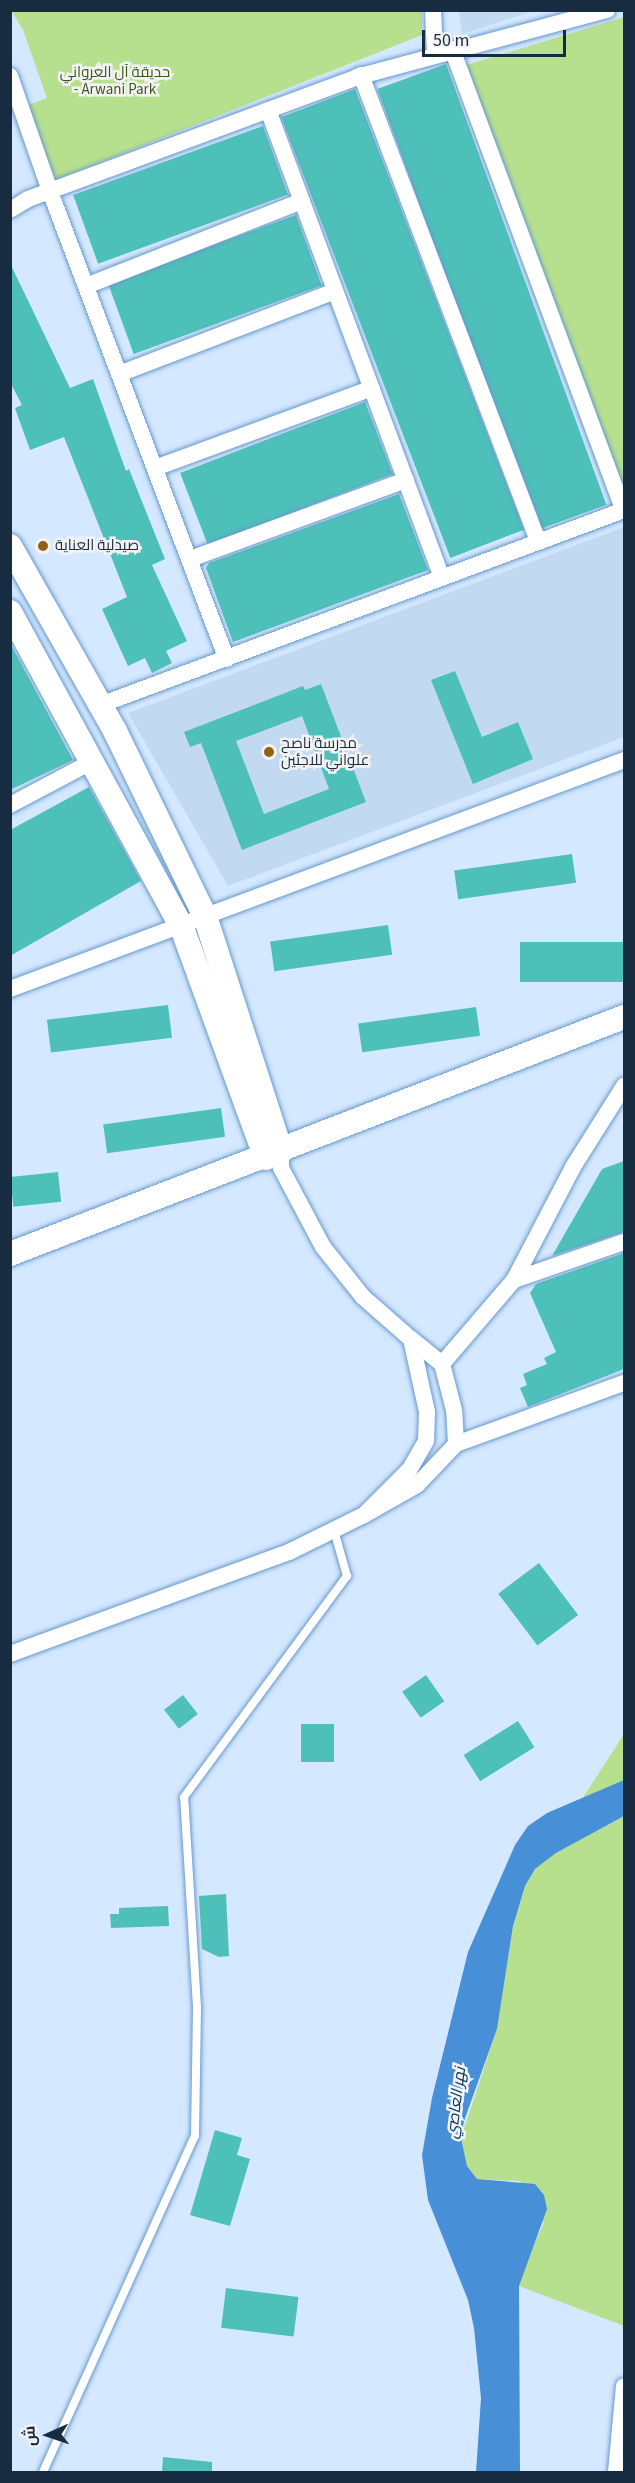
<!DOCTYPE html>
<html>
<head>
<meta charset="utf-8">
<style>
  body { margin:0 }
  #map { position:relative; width:635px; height:2483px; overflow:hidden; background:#d4e8ff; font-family:"Source Sans 3",Cairo,sans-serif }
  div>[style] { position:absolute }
  .built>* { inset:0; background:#c2d9f2 }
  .green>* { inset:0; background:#b7e08e }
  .water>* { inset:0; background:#478fd6 }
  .building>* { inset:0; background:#4ec0ba; transform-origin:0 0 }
  .roads { filter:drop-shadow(0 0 2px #6799cd) drop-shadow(0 0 2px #6799cd) }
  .service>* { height:8px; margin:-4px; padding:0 4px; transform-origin:4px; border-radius:4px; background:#fff }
  .minor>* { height:16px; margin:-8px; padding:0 8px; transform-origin:8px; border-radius:8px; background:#fff }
  .secondary>* { height:24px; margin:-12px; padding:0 12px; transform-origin:12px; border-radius:12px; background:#fff }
  .dots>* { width:16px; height:16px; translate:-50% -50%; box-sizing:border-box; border:3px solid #f3f3f3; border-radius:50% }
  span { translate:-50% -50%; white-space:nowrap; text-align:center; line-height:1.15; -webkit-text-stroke:5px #f3f3f3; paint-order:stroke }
  .park-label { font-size:15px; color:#3d591a }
  .poi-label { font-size:15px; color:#172c41 }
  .left { translate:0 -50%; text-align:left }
  .water-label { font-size:16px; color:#043b68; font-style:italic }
  .frame { position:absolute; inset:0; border:12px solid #172c41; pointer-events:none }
  .north { position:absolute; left:18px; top:2405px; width:60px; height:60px; -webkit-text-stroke:4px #f3f3f3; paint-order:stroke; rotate:267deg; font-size:16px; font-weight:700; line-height:24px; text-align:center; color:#172c41 }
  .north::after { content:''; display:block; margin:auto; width:21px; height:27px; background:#172c41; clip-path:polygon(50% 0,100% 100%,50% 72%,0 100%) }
  .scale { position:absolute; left:422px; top:30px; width:144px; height:27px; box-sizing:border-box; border:3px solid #172c41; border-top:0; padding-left:8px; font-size:18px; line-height:21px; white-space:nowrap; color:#172c41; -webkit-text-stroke:4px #f3f3f3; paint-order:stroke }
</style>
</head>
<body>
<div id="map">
  <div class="built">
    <div style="clip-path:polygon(459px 11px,459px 10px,533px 11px,462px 34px)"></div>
    <div style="clip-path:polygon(624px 527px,624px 737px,228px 886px,128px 713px)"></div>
  </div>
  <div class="green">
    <div style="clip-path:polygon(11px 10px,422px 11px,422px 35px,56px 180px,26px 106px,47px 98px,23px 30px)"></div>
    <div style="clip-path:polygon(624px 17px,624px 490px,467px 65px)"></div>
    <div style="clip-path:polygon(624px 1734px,624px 1780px,582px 1799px)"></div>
    <div style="clip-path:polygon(624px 1816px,624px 2326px,519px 2286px,526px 2260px,544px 2223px,520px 2181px,477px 2179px,467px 2166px,461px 2138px,497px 2029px,513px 1926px,525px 1886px,535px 1869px,556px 1853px)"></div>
  </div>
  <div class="water">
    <div style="clip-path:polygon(624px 1780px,624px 1816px,556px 1853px,535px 1869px,525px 1886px,513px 1926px,497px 2029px,464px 2121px,461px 2138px,467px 2166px,477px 2179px,535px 2184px,544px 2195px,547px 2209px,519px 2286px,520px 2472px,476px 2472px,481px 2398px,474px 2328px,468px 2300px,428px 2200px,422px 2155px,432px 2098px,468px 1952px,515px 1845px,528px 1826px,547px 1813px)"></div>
  </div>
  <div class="building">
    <div style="left:446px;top:64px;width:469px;height:73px;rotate:70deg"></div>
    <div style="left:355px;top:89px;width:472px;height:79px;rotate:69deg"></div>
    <div style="left:263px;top:126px;width:73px;height:202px;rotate:70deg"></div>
    <div style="left:296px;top:215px;width:75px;height:200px;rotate:70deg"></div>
    <div style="clip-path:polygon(10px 263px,70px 388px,93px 379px,126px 471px,129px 469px,165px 559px,152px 565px,187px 641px,166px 651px,172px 663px,152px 673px,145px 658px,128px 666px,102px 609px,127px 597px,64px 437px,30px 450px,15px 408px,22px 405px,10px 382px)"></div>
    <div style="left:365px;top:402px;width:77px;height:198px;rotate:69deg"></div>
    <div style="clip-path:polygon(399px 494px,428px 570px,233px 642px,206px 568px,209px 563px)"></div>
    <div style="clip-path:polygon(10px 643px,73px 760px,10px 790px)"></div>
    <div style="clip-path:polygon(455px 671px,482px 737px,518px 722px,533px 759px,473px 784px,431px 680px)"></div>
    <div style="clip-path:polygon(evenodd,321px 684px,366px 802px,242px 850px,201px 743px,190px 747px,184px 732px,303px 686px,305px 690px,321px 684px,302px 716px,329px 789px,264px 814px,236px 741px,302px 716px)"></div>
    <div style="clip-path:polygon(89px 787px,141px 881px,10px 956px,10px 830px)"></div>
    <div style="left:572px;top:854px;width:29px;height:119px;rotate:82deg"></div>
    <div style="left:388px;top:925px;width:30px;height:119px;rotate:82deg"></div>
    <div style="left:624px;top:942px;width:40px;height:104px;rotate:90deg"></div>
    <div style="left:168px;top:1005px;width:33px;height:122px;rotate:83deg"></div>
    <div style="left:476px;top:1007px;width:29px;height:119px;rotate:82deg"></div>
    <div style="left:221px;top:1108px;width:29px;height:119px;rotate:82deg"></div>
    <div style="clip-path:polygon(624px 1161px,624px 1232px,552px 1256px,602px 1169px)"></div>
    <div style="left:58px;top:1172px;width:30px;height:48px;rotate:84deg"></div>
    <div style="clip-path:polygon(624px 1253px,624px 1369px,528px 1407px,520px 1388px,527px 1385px,523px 1374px,547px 1364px,544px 1358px,556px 1352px,530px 1293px,536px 1284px)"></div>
    <div style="left:539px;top:1563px;width:65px;height:51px;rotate:53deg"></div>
    <div style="left:426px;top:1675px;width:32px;height:29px;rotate:55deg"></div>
    <div style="left:183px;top:1695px;width:24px;height:24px;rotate:52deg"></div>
    <div style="left:518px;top:1721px;width:31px;height:64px;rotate:58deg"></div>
    <div style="left:301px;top:1724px;width:33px;height:38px"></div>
    <div style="clip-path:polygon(226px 1894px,229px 1956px,219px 1957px,202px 1949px,199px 1896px)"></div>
    <div style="clip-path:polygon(168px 1906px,169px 1926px,111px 1928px,110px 1914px,119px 1914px,119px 1908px)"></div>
    <div style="clip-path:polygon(215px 2130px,242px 2138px,237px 2155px,250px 2159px,230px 2226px,190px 2215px)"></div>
    <div style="left:226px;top:2288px;width:73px;height:40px;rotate:7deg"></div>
    <div style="clip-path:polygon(163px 2457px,212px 2462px,212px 2472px,162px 2472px)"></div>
  </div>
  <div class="roads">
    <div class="service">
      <div style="left:43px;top:2472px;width:369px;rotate:-65.7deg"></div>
      <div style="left:195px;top:2136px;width:129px;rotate:-89.1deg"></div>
      <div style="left:197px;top:2007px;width:210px;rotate:-93.5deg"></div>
      <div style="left:184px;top:1797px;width:275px;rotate:-53.6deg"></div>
      <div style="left:347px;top:1576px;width:48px;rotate:-105.8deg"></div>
    </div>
    <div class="minor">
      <div style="left:433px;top:10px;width:44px;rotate:87.4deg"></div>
      <div style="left:452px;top:49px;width:493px;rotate:69.6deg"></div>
      <div style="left:361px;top:75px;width:499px;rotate:69.2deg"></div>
      <div style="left:10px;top:76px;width:125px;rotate:70.8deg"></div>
      <div style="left:51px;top:194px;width:497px;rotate:69.3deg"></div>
      <div style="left:268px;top:110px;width:499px;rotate:69.6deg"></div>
      <div style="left:10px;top:210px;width:21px;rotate:-31deg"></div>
      <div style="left:28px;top:199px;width:351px;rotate:-20.3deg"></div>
      <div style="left:357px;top:77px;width:259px;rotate:-15deg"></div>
      <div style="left:86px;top:286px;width:232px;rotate:-21.5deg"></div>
      <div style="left:119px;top:374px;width:231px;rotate:-21deg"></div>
      <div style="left:155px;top:468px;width:231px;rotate:-20.2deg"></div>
      <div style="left:190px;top:559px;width:230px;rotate:-20.1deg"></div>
      <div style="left:100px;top:705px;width:559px;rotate:-20.41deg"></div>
      <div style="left:10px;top:805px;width:94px;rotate:-27.9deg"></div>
      <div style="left:10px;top:989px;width:655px;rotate:-20.45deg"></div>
      <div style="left:281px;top:1151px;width:17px;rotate:90deg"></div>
      <div style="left:281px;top:1168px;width:89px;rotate:62deg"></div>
      <div style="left:323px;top:1247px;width:64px;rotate:51.3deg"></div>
      <div style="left:363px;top:1297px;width:64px;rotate:41.2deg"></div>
      <div style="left:514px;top:1280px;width:116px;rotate:-19.1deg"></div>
      <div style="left:442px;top:1364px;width:111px;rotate:-49.4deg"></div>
      <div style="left:514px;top:1280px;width:127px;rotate:-62.4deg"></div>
      <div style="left:573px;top:1167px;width:96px;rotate:-57.8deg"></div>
      <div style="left:456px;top:1444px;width:179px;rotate:-20deg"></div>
      <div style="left:10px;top:1654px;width:297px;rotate:-20.1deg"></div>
      <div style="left:289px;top:1552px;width:84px;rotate:-26.3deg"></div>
      <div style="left:364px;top:1515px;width:61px;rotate:-29.5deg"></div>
      <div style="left:417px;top:1485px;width:57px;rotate:-46.4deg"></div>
      <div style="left:456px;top:1444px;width:34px;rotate:-93deg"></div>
      <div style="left:454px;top:1410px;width:48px;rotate:-104.6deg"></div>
      <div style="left:442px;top:1364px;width:40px;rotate:-141deg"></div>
      <div style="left:411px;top:1339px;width:75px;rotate:77.6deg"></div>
      <div style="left:427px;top:1412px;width:29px;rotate:92deg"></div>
      <div style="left:426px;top:1441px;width:34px;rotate:120deg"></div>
      <div style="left:409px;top:1470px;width:64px;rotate:135deg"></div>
      <div style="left:616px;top:2472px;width:86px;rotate:-84.7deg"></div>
    </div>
    <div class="secondary">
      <div style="left:10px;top:546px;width:213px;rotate:60.4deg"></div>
      <div style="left:115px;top:731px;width:206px;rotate:64.1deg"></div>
      <div style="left:205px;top:916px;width:247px;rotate:72.1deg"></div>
      <div style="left:10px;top:612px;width:357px;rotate:61.4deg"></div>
      <div style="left:181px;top:925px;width:248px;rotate:70deg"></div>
      <div style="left:10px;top:1254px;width:658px;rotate:-21.11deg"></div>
    </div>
  </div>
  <div class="dots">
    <div style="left:43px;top:546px;background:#935f13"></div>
    <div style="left:269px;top:752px;background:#935f13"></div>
  </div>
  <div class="park-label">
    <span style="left:115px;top:81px">حديقة آل العرواني<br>- Arwani Park</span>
  </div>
  <div class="poi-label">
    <span class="left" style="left:55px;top:546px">صيدلية العناية</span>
    <span class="left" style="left:281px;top:752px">مدرسة ناصح<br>علواني للاجئين</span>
  </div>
  <div class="water-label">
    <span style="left:456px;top:2103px;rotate:-83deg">نهر العاصي</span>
  </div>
  <div class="frame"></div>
  <div class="north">ش</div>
  <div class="scale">50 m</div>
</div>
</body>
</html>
